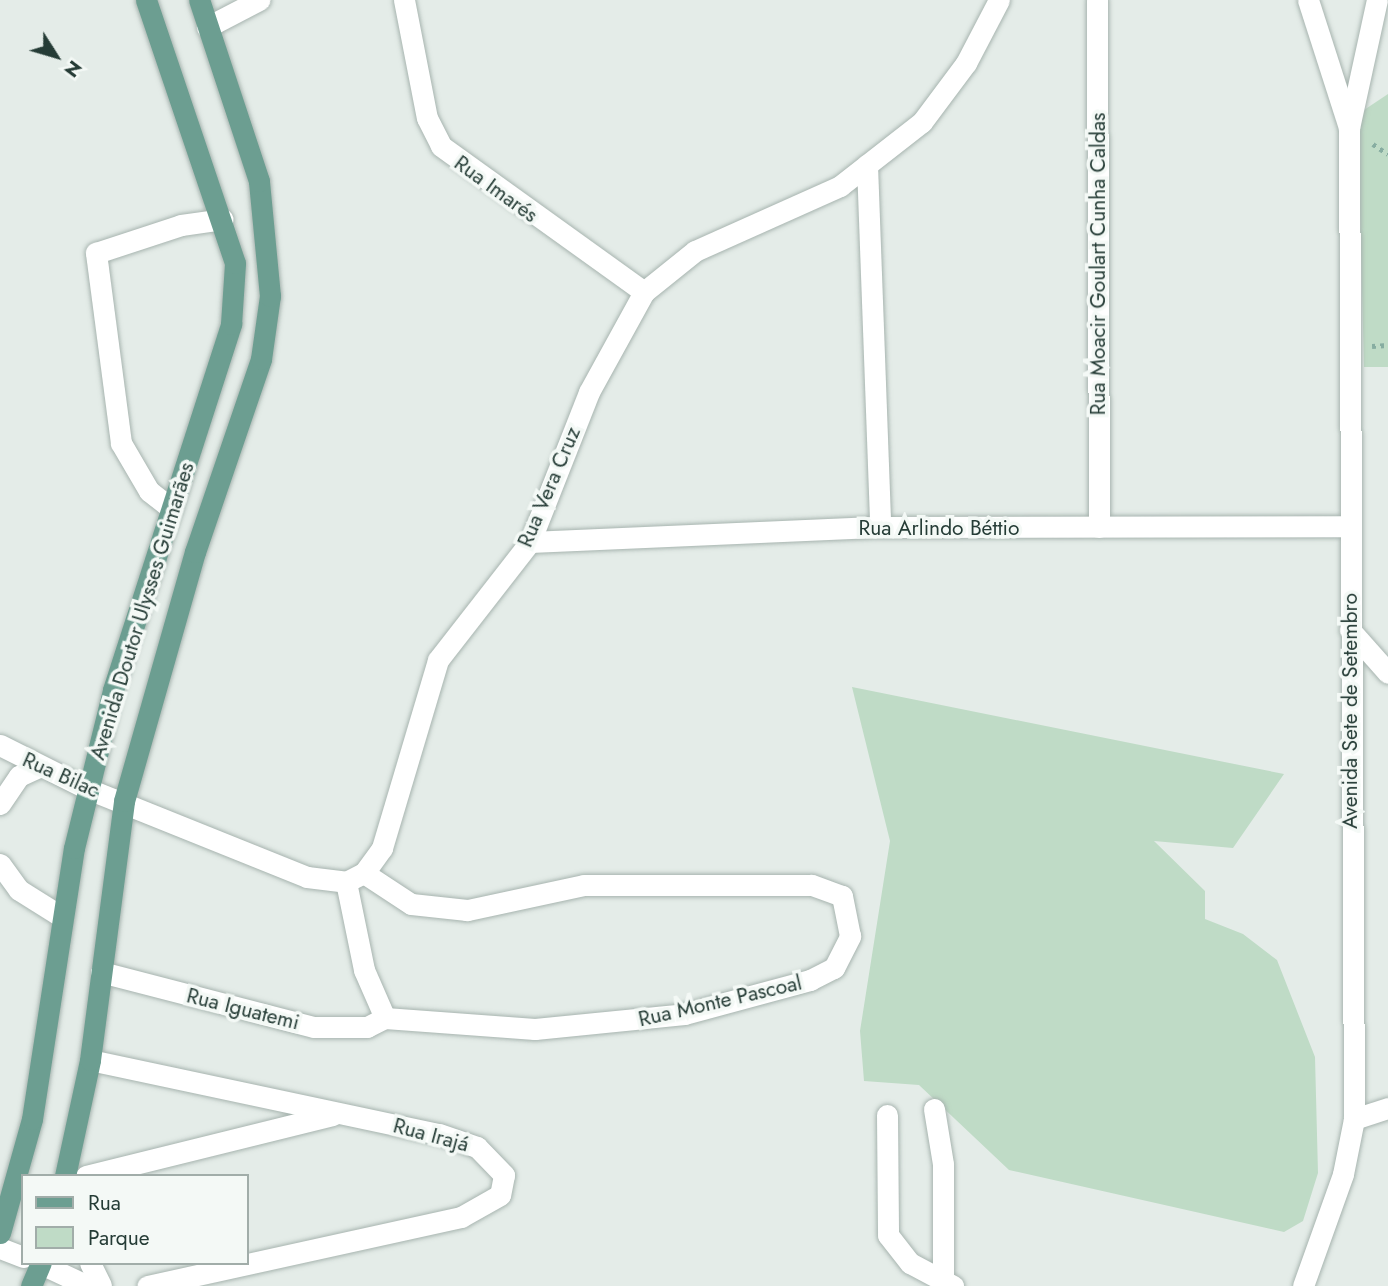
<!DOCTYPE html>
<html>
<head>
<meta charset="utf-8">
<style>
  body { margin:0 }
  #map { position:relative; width:1388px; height:1286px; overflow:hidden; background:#e4ece8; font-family:Jost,sans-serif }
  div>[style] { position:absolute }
  .green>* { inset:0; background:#bfdbc6 }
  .path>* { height:4.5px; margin-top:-2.25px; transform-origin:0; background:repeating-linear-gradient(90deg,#87ada1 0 3.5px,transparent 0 8.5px) }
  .roads { filter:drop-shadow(0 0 2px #a7b4af) drop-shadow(0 0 2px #a7b4af) }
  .minor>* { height:21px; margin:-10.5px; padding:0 10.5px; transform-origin:10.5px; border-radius:10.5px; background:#fff }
  .major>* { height:21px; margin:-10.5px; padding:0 10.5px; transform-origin:10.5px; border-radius:10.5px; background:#6c9e91 }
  span { translate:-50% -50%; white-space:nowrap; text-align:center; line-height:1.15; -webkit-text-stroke:7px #f4f9f6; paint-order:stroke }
  .street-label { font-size:21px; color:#253c36 }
  .legend { position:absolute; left:21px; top:1174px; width:228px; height:91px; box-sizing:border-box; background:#f4f9f6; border:2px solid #a1ada9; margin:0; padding:9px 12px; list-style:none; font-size:21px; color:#253c36 }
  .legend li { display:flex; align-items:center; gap:14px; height:35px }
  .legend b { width:35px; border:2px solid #a1ada9 }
  .north { position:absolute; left:21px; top:21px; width:70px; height:70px; -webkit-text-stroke:5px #f4f9f6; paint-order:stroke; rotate:127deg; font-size:19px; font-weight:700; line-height:28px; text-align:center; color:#253c36 }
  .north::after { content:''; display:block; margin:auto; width:24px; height:32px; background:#253c36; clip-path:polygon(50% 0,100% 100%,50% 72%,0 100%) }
</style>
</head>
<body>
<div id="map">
  <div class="green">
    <div style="clip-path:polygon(1388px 94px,1388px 367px,1364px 367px,1358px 128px,1361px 112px)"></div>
    <div style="clip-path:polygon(852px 687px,1284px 774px,1233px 848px,1154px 841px,1205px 891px,1205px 919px,1243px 934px,1277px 960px,1315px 1057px,1318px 1173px,1303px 1221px,1284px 1232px,1009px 1170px,919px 1085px,864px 1081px,860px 1031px,890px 841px)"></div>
  </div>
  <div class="path">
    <div style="left:1373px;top:144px;width:18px;rotate:34deg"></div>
    <div style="left:1372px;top:346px;width:16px;rotate:-4deg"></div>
  </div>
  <div class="roads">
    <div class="minor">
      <div style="left:404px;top:0;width:120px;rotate:79deg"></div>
      <div style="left:427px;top:118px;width:31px;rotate:63deg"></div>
      <div style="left:441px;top:146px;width:250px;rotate:35.7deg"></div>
      <div style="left:1097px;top:0;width:527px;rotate:89.78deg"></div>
      <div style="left:1308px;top:0;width:134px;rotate:72.2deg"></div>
      <div style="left:207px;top:27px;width:59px;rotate:-27.4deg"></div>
      <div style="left:867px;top:165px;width:362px;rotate:87.9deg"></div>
      <div style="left:172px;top:509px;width:29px;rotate:-142deg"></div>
      <div style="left:149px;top:491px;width:56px;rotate:-120.3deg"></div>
      <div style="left:121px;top:443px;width:192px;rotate:-97.5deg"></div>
      <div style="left:96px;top:253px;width:89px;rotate:-18.2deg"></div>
      <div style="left:181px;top:225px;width:42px;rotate:-8.1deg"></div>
      <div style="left:530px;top:542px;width:350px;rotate:-2.5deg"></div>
      <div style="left:880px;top:527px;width:469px;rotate:-0.1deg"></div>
      <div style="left:1350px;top:630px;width:57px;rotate:48.5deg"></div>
      <div style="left:0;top:745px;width:98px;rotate:26.6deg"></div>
      <div style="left:88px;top:789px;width:236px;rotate:21.9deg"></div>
      <div style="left:307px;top:877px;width:39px;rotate:7deg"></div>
      <div style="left:346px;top:882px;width:20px;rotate:-27deg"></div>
      <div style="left:364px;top:873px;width:31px;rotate:-54deg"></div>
      <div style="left:382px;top:848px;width:196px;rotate:-73.4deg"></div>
      <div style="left:438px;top:660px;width:150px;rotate:-52.1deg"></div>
      <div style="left:530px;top:542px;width:161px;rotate:-68.5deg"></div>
      <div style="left:589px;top:392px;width:114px;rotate:-61.2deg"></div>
      <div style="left:644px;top:292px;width:65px;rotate:-38.8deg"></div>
      <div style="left:695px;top:251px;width:159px;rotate:-24.1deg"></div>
      <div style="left:840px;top:186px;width:104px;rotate:-38deg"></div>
      <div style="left:922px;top:122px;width:74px;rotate:-53.3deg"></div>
      <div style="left:966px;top:63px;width:71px;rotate:-62.4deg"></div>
      <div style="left:0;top:804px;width:34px;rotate:-56deg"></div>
      <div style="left:19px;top:776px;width:21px;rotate:-25deg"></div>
      <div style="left:0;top:864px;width:32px;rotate:54deg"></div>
      <div style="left:19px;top:890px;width:51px;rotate:32.1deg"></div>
      <div style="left:346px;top:882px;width:90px;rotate:78.4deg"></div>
      <div style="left:364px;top:970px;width:52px;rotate:66.4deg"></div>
      <div style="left:385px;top:1018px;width:150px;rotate:4.2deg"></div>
      <div style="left:535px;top:1029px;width:150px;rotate:-5.7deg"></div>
      <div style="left:684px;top:1014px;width:131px;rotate:-15.1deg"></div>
      <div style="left:810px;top:980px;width:27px;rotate:-27deg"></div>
      <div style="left:834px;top:968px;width:36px;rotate:-63deg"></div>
      <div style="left:850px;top:936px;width:41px;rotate:-101.3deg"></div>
      <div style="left:842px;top:896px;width:33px;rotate:-160deg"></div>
      <div style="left:811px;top:885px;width:227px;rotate:180deg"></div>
      <div style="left:584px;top:885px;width:120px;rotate:167.9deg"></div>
      <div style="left:467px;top:910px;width:56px;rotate:-173.9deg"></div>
      <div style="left:411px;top:904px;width:56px;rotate:-146.6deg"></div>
      <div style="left:101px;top:972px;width:220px;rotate:14.5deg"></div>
      <div style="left:314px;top:1027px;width:53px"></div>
      <div style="left:367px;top:1027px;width:20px;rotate:-27deg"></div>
      <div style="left:90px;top:1060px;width:357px;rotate:12deg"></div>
      <div style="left:439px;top:1134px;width:40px;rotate:18.9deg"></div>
      <div style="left:477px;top:1147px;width:39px;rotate:46deg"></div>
      <div style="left:504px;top:1175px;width:20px;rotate:101deg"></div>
      <div style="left:500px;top:1195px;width:45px;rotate:150.6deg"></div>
      <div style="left:461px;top:1217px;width:321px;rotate:167.6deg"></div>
      <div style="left:934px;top:1109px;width:56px;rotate:80.7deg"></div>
      <div style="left:943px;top:1164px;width:118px;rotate:90deg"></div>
      <div style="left:887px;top:1115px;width:120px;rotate:89.5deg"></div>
      <div style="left:888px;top:1235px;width:36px;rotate:52deg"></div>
      <div style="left:910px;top:1263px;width:49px;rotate:28.1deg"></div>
      <div style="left:1354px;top:1119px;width:36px;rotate:-18deg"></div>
      <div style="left:86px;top:1176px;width:254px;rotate:-13.9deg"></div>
      <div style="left:0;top:1248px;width:25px;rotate:21deg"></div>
      <div style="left:39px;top:1263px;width:54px;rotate:25.1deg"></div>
      <div style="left:90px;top:1263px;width:25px;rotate:64deg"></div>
      <div style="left:1303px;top:1286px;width:119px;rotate:-70.3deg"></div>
      <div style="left:1343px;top:1174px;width:56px;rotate:-78.7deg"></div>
      <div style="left:1354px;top:1119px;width:991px;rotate:-90.29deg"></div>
      <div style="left:1349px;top:128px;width:131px;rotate:-77.7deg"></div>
    </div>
    <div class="major">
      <div style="left:65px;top:1176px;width:119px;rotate:-77.8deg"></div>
      <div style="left:90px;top:1060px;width:261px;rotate:-82.5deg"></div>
      <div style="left:124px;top:801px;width:259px;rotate:-74.1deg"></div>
      <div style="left:195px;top:552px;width:204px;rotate:-71.1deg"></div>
      <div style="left:261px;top:359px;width:64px;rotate:-81.9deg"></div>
      <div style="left:270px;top:296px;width:116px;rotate:-95.5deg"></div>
      <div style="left:259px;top:181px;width:191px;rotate:-108.3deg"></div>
      <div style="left:0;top:1233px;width:118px;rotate:-74.3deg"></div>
      <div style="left:32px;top:1119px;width:274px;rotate:-81.2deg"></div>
      <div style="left:74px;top:848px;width:163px;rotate:-76.1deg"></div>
      <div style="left:113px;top:690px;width:385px;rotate:-72.1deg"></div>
      <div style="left:231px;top:324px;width:61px;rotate:-86.2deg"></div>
      <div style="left:235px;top:263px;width:278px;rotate:-108.7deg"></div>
      <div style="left:31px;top:1286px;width:25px;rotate:-67deg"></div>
    </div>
  </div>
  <div class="street-label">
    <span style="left:496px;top:189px;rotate:36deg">Rua Imarés</span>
    <span style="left:1098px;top:264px;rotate:-90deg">Rua Moacir Goulart Cunha Caldas</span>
    <span style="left:549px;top:487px;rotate:-67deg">Rua Vera Cruz</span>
    <span style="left:939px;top:528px">Rua Arlindo Béttio</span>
    <span style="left:142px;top:611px;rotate:-73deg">Avenida Doutor Ulysses Guimarães</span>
    <span style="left:1350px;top:711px;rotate:-90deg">Avenida Sete de Setembro</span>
    <span style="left:61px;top:775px;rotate:24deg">Rua Bilac</span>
    <span style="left:720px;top:1001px;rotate:-13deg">Rua Monte Pascoal</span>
    <span style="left:243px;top:1009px;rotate:14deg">Rua Iguatemi</span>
    <span style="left:431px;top:1135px;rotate:15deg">Rua Irajá</span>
  </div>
  <ul class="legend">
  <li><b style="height:9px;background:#6c9e91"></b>Rua</li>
  <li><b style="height:19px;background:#bfdbc6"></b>Parque</li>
  </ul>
  <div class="north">N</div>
</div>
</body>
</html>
